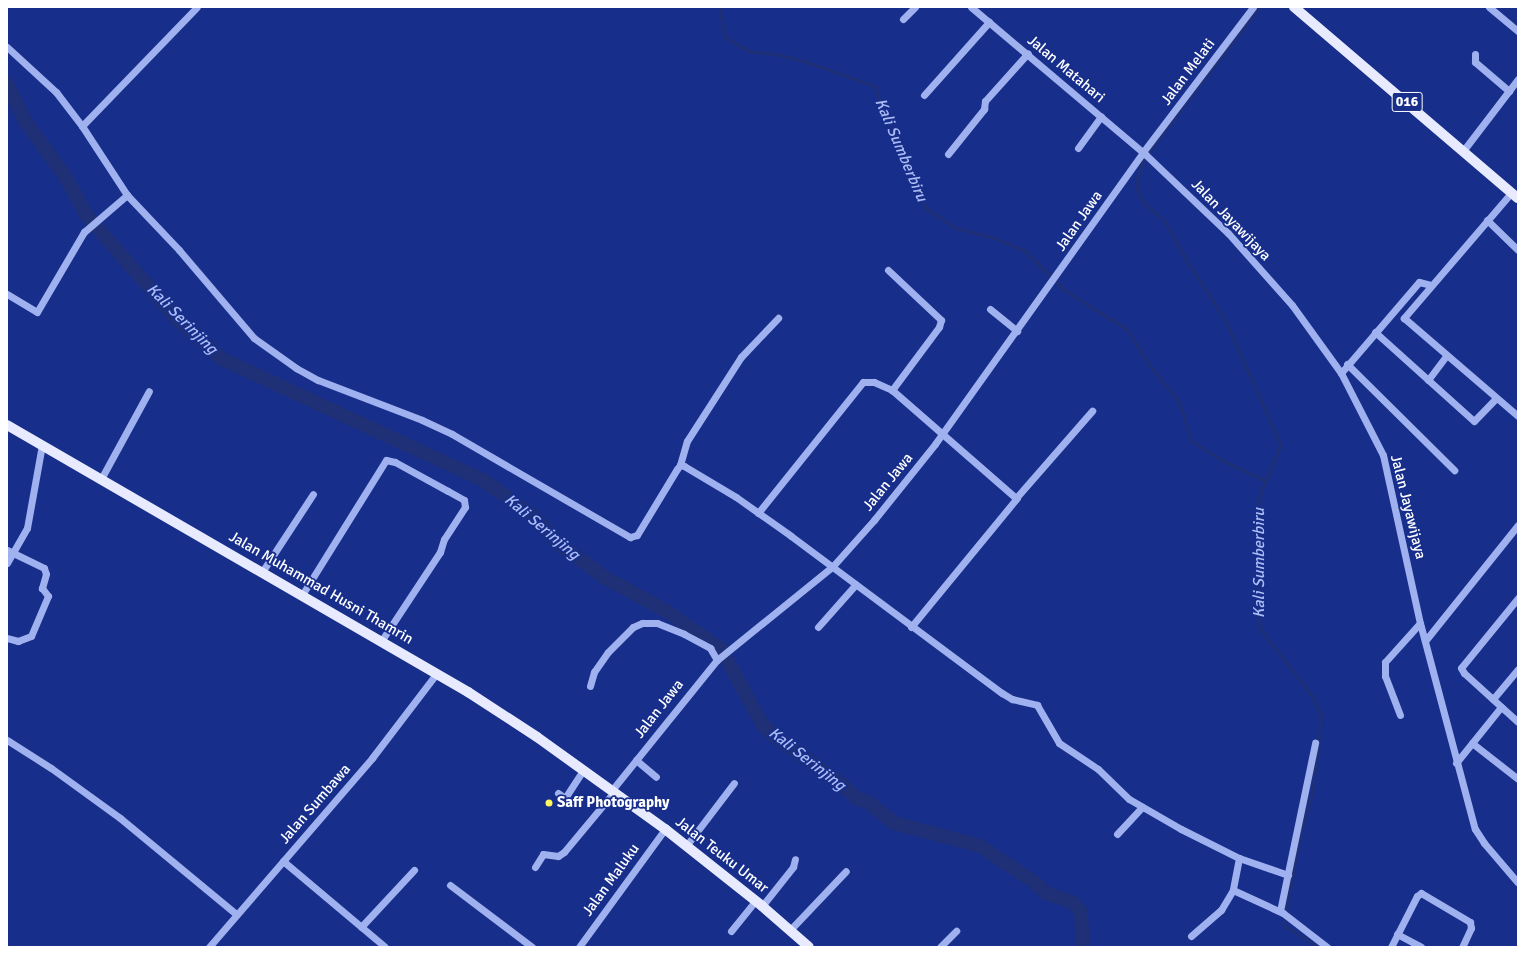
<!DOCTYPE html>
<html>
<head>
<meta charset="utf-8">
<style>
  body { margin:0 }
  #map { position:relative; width:1525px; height:954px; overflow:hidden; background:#172e8b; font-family:Signika,sans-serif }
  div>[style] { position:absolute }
  .stream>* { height:2.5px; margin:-1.25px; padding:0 1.25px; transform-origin:1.25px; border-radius:1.25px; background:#1f3076 }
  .river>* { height:14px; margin:-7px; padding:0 7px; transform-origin:7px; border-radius:7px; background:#1f3076 }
  .minor>* { height:7px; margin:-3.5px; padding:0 3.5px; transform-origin:3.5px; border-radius:3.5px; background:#a0b1ef }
  .major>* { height:10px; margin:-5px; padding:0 5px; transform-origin:5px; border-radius:5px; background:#e8ebff }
  .dots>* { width:11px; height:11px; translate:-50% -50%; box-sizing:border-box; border:2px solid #172e8b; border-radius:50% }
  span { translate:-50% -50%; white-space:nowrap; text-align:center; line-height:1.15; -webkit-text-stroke:3.5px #172e8b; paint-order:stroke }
  .shield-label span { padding:1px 3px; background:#172e8b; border:1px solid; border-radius:3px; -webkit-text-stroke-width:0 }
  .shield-label { font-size:14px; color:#fff; font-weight:700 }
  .street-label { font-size:15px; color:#fff }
  .poi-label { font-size:15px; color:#fff; font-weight:700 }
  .left { translate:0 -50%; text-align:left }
  .water-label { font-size:16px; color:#acbcf6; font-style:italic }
  .frame { position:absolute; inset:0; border:8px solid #fff; pointer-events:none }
</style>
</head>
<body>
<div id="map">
  <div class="stream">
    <div style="left:720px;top:7px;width:30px;rotate:81deg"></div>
    <div style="left:725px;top:37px;width:27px;rotate:31deg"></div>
    <div style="left:748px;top:51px;width:29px;rotate:6deg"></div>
    <div style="left:777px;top:54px;width:28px;rotate:15deg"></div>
    <div style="left:804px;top:61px;width:75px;rotate:19.4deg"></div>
    <div style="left:875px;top:86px;width:46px;rotate:70.8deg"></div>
    <div style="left:890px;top:129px;width:36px;rotate:60deg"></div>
    <div style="left:908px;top:160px;width:23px;rotate:75deg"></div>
    <div style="left:914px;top:182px;width:30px;rotate:64deg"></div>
    <div style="left:927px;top:209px;width:35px;rotate:33deg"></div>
    <div style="left:956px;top:228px;width:40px;rotate:14.4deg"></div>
    <div style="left:995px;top:238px;width:33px;rotate:23deg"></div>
    <div style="left:1025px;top:251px;width:56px;rotate:44.3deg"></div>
    <div style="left:1065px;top:290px;width:73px;rotate:32.2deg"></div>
    <div style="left:1127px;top:329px;width:43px;rotate:57.4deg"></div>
    <div style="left:1150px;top:365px;width:48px;rotate:51.7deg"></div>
    <div style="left:1180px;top:403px;width:39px;rotate:73deg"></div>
    <div style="left:1191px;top:440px;width:38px;rotate:33deg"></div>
    <div style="left:1223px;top:461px;width:47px;rotate:24.9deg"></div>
    <div style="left:1260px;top:7px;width:168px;rotate:127.5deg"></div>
    <div style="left:1158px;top:140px;width:27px;rotate:124deg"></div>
    <div style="left:1143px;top:162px;width:19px;rotate:108deg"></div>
    <div style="left:1137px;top:180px;width:11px;rotate:85deg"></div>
    <div style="left:1138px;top:191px;width:13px;rotate:63deg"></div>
    <div style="left:1144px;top:203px;width:28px;rotate:41deg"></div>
    <div style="left:1165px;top:221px;width:49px;rotate:60.8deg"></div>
    <div style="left:1189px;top:264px;width:68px;rotate:57deg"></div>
    <div style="left:1226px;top:321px;width:136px;rotate:66.1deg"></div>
    <div style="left:1281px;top:445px;width:58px;rotate:112.2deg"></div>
    <div style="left:1259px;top:499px;width:128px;rotate:90deg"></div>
    <div style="left:1259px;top:627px;width:85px;rotate:52.2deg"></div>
    <div style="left:1311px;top:694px;width:24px;rotate:62deg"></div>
    <div style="left:1322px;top:715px;width:77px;rotate:96.8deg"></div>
    <div style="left:1313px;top:791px;width:48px;rotate:105.8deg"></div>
    <div style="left:1300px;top:837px;width:89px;rotate:100.3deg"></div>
    <div style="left:1284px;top:925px;width:40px;rotate:32.9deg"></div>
  </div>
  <div class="river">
    <div style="left:7px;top:83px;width:42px;rotate:64.7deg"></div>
    <div style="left:25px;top:121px;width:68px;rotate:54deg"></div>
    <div style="left:65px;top:176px;width:46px;rotate:61.2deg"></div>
    <div style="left:87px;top:216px;width:137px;rotate:48.9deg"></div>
    <div style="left:177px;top:319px;width:60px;rotate:41.6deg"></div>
    <div style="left:222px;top:359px;width:288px;rotate:24.9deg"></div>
    <div style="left:483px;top:480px;width:62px;rotate:35.8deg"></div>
    <div style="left:533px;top:516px;width:38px;rotate:47deg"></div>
    <div style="left:559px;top:544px;width:56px;rotate:36.3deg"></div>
    <div style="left:604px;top:577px;width:73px;rotate:28.7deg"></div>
    <div style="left:668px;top:612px;width:65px;rotate:34.9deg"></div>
    <div style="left:721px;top:649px;width:85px;rotate:61.3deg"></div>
    <div style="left:762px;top:724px;width:16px;rotate:45deg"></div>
    <div style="left:773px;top:735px;width:84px;rotate:35.8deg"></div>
    <div style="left:841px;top:784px;width:22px;rotate:43deg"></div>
    <div style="left:857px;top:799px;width:11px;rotate:15deg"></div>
    <div style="left:868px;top:802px;width:33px;rotate:39deg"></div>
    <div style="left:894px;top:823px;width:89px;rotate:15deg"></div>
    <div style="left:980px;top:846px;width:65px;rotate:33.7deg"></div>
    <div style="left:1034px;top:882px;width:16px;rotate:43deg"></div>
    <div style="left:1046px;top:893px;width:28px;rotate:19deg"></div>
    <div style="left:1072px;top:902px;width:13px;rotate:48deg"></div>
    <div style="left:1081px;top:912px;width:35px;rotate:87deg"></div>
  </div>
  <div class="minor">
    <div style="left:971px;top:7px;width:229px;rotate:40.2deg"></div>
    <div style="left:1146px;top:155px;width:113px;rotate:43.6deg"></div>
    <div style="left:1228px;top:233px;width:96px;rotate:48.4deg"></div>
    <div style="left:1292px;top:305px;width:84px;rotate:54.2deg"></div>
    <div style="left:1341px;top:373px;width:92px;rotate:62.9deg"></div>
    <div style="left:1383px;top:455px;width:172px;rotate:77.6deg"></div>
    <div style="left:1420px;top:623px;width:213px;rotate:75.1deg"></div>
    <div style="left:1475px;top:829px;width:17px;rotate:57deg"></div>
    <div style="left:1484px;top:843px;width:52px;rotate:49.6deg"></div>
    <div style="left:1489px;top:7px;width:38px;rotate:40deg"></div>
    <div style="left:903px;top:19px;width:17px;rotate:-45deg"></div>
    <div style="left:7px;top:47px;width:67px;rotate:42.6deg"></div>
    <div style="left:56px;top:92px;width:43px;rotate:52.6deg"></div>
    <div style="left:82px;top:126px;width:82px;rotate:56.9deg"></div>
    <div style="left:127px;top:195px;width:76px;rotate:46.6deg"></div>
    <div style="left:179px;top:250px;width:116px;rotate:49.6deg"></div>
    <div style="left:254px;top:338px;width:52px;rotate:35.5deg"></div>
    <div style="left:296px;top:368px;width:25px;rotate:29deg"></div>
    <div style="left:318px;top:380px;width:111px;rotate:21deg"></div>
    <div style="left:422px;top:420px;width:33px;rotate:25deg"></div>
    <div style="left:452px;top:434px;width:206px;rotate:30.1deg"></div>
    <div style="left:630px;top:537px;width:7px;rotate:-16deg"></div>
    <div style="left:637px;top:535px;width:77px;rotate:-58.8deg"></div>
    <div style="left:677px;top:469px;width:5px;rotate:-53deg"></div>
    <div style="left:680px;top:465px;width:4px;rotate:14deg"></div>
    <div style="left:684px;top:466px;width:61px;rotate:30.8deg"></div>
    <div style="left:736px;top:497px;width:67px;rotate:35.3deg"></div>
    <div style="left:791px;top:536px;width:263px;rotate:36.7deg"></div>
    <div style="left:1002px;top:693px;width:12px;rotate:31deg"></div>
    <div style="left:1012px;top:699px;width:26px;rotate:13deg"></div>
    <div style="left:1037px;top:705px;width:44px;rotate:59.9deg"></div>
    <div style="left:1059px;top:743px;width:47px;rotate:33.7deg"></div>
    <div style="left:1098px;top:769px;width:43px;rotate:44.1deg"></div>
    <div style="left:1129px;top:799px;width:60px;rotate:30deg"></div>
    <div style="left:1181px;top:829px;width:65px;rotate:26.6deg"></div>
    <div style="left:1239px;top:858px;width:52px;rotate:19.1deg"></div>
    <div style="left:1475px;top:54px;width:8px;rotate:90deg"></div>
    <div style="left:1475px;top:62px;width:45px;rotate:40.5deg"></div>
    <div style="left:924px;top:95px;width:98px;rotate:-48.3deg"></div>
    <div style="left:82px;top:126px;width:165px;rotate:-46deg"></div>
    <div style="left:1078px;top:148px;width:39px;rotate:-54deg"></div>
    <div style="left:1463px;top:151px;width:91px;rotate:-52.6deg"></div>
    <div style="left:948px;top:154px;width:58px;rotate:-51.3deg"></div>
    <div style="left:984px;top:109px;width:8px;rotate:-83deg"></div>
    <div style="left:985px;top:101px;width:64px;rotate:-48.1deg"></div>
    <div style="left:1511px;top:193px;width:165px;rotate:130.6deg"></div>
    <div style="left:1404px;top:318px;width:150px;rotate:40.7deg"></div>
    <div style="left:1487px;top:220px;width:43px;rotate:44.1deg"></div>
    <div style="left:888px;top:270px;width:73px;rotate:43.3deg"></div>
    <div style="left:941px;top:320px;width:7px;rotate:106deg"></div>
    <div style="left:939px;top:327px;width:79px;rotate:126.7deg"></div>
    <div style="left:7px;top:294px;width:35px;rotate:31deg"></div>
    <div style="left:37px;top:312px;width:93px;rotate:-59.6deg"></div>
    <div style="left:84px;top:232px;width:57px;rotate:-40.7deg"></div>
    <div style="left:990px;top:309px;width:35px;rotate:39deg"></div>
    <div style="left:1375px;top:332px;width:133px;rotate:42deg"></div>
    <div style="left:1474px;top:421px;width:32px;rotate:-46deg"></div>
    <div style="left:1347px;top:364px;width:151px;rotate:44.7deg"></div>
    <div style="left:1341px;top:373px;width:120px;rotate:-49.4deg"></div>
    <div style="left:1419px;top:282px;width:12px;rotate:14deg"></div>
    <div style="left:1428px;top:380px;width:31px;rotate:-53deg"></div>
    <div style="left:680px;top:465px;width:25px;rotate:-74deg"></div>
    <div style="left:687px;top:441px;width:100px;rotate:-57.3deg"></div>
    <div style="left:741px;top:357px;width:54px;rotate:-46.5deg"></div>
    <div style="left:101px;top:479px;width:100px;rotate:-61.4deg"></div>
    <div style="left:758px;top:513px;width:168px;rotate:-51.3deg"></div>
    <div style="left:863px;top:382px;width:11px"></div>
    <div style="left:874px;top:382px;width:20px;rotate:24deg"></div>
    <div style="left:892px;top:390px;width:164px;rotate:41.1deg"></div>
    <div style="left:1016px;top:498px;width:116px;rotate:-48.9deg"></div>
    <div style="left:7px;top:550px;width:41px;rotate:25.9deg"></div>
    <div style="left:44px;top:568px;width:6px;rotate:72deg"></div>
    <div style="left:46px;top:574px;width:15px;rotate:106deg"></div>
    <div style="left:42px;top:588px;width:10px;rotate:53deg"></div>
    <div style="left:48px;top:596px;width:43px;rotate:113deg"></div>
    <div style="left:31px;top:636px;width:14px;rotate:159deg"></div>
    <div style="left:18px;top:641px;width:11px;rotate:-165deg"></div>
    <div style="left:7px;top:563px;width:40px;rotate:-60.3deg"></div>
    <div style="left:27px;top:528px;width:84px;rotate:-79.8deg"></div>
    <div style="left:262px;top:572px;width:93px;rotate:-56.8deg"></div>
    <div style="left:302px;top:595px;width:159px;rotate:-58.1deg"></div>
    <div style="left:386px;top:460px;width:9px;rotate:13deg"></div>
    <div style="left:395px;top:462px;width:60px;rotate:28.7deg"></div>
    <div style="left:448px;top:491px;width:18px;rotate:29deg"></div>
    <div style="left:464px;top:500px;width:7px;rotate:82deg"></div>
    <div style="left:465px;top:507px;width:38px;rotate:123deg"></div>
    <div style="left:444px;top:539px;width:14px;rotate:107deg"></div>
    <div style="left:440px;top:552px;width:105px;rotate:123.4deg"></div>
    <div style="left:1518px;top:598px;width:90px;rotate:129.2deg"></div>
    <div style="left:1461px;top:668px;width:6px;rotate:59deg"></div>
    <div style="left:1464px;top:673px;width:73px;rotate:42.2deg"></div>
    <div style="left:818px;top:627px;width:57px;rotate:-48.5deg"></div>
    <div style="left:911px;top:627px;width:167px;rotate:-50.6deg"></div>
    <div style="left:1425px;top:641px;width:149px;rotate:-51.3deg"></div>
    <div style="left:590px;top:686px;width:15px;rotate:-74deg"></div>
    <div style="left:594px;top:672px;width:24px;rotate:-55deg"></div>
    <div style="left:608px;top:652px;width:35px;rotate:-45deg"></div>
    <div style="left:633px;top:627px;width:10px;rotate:-24deg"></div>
    <div style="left:642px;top:623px;width:15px"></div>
    <div style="left:657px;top:623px;width:29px;rotate:22deg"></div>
    <div style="left:684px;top:634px;width:30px;rotate:28deg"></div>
    <div style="left:710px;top:648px;width:14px;rotate:60deg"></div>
    <div style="left:1493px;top:699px;width:39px;rotate:-50deg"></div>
    <div style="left:1400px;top:715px;width:42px;rotate:-111deg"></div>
    <div style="left:1385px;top:676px;width:14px;rotate:-90deg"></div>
    <div style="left:1385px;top:662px;width:52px;rotate:-48.1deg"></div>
    <div style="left:7px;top:740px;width:52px;rotate:32.5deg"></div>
    <div style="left:51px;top:768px;width:85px;rotate:35.9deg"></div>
    <div style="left:120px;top:818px;width:151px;rotate:39.6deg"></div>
    <div style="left:1472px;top:743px;width:58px;rotate:38deg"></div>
    <div style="left:636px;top:760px;width:26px;rotate:40deg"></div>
    <div style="left:1456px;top:763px;width:72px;rotate:-51.2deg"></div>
    <div style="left:612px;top:790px;width:167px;rotate:-51.1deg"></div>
    <div style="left:717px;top:660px;width:149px;rotate:-39deg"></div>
    <div style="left:833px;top:566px;width:62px;rotate:-48.3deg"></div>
    <div style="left:874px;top:520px;width:97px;rotate:-51.2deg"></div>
    <div style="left:935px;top:444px;width:359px;rotate:-54.5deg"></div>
    <div style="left:1143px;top:152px;width:182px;rotate:-52.8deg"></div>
    <div style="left:558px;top:793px;width:9px;rotate:36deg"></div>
    <div style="left:565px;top:798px;width:33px;rotate:-57deg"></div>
    <div style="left:1117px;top:834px;width:37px;rotate:-47deg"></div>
    <div style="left:686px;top:846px;width:79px;rotate:-52.7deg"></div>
    <div style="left:1239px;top:858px;width:33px;rotate:101deg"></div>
    <div style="left:1233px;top:890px;width:55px;rotate:24.7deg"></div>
    <div style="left:1283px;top:913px;width:56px;rotate:37.7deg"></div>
    <div style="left:283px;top:861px;width:133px;rotate:40.1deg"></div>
    <div style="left:535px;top:867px;width:15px;rotate:-58deg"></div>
    <div style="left:543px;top:854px;width:15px;rotate:8deg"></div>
    <div style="left:558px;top:856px;width:7px;rotate:-34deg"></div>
    <div style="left:564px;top:852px;width:78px;rotate:-50.2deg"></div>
    <div style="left:450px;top:885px;width:103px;rotate:37.1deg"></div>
    <div style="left:762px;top:906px;width:50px;rotate:-51.5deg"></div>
    <div style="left:793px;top:867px;width:8px;rotate:-76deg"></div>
    <div style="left:1280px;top:911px;width:172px;rotate:-78.2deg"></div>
    <div style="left:361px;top:927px;width:78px;rotate:-47.1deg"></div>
    <div style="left:790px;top:930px;width:81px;rotate:-46.5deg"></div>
    <div style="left:731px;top:931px;width:40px;rotate:-51deg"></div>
    <div style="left:1397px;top:934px;width:27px;rotate:28deg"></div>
    <div style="left:1191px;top:936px;width:40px;rotate:-41deg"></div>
    <div style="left:1221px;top:910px;width:23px;rotate:-59deg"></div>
    <div style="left:209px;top:947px;width:250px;rotate:-49.2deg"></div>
    <div style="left:372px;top:758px;width:107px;rotate:-52.6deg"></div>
    <div style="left:579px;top:947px;width:146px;rotate:-53.9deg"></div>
    <div style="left:940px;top:947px;width:23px;rotate:-45deg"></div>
    <div style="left:1391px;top:947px;width:57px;rotate:-63deg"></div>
    <div style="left:1417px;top:896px;width:5px;rotate:-37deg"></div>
    <div style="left:1421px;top:893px;width:57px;rotate:30.6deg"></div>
    <div style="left:1470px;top:922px;width:6px;rotate:81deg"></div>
    <div style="left:1471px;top:928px;width:21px;rotate:115deg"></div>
  </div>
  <div class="major">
    <div style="left:1294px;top:7px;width:294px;rotate:40.5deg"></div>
    <div style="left:7px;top:425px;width:533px;rotate:30.08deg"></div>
    <div style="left:468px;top:692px;width:82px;rotate:33.1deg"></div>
    <div style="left:537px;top:737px;width:158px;rotate:35.7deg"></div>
    <div style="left:665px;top:829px;width:124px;rotate:38.4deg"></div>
    <div style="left:762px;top:906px;width:62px;rotate:41.1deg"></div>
  </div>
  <div class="dots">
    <div style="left:549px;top:803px;background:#fff75e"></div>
  </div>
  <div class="shield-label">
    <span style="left:1407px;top:102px">016</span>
  </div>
  <div class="street-label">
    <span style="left:1066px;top:69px;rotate:40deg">Jalan Matahari</span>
    <span style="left:1188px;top:72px;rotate:-53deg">Jalan Melati</span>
    <span style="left:1231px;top:220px;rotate:46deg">Jalan Jayawijaya</span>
    <span style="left:1079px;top:221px;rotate:-55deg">Jalan Jawa</span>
    <span style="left:888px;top:482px;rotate:-51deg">Jalan Jawa</span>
    <span style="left:1408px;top:507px;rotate:76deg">Jalan Jayawijaya</span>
    <span style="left:321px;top:588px;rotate:30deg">Jalan Muhammad Husni Thamrin</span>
    <span style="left:659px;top:709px;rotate:-52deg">Jalan Jawa</span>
    <span style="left:315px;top:804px;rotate:-49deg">Jalan Sumbawa</span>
    <span style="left:722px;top:855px;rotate:38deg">Jalan Teuku Umar</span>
    <span style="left:611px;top:880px;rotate:-54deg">Jalan Maluku</span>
  </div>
  <div class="poi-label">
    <span class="left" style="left:557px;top:803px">Saff Photography</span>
  </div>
  <div class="water-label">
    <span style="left:901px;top:150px;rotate:67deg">Kali Sumberbiru</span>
    <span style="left:182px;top:319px;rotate:45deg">Kali Serinjing</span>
    <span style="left:542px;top:527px;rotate:40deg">Kali Serinjing</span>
    <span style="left:1259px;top:563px;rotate:-90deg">Kali Sumberbiru</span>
    <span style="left:807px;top:759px;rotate:38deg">Kali Serinjing</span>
  </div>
  <div class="frame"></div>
</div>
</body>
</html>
